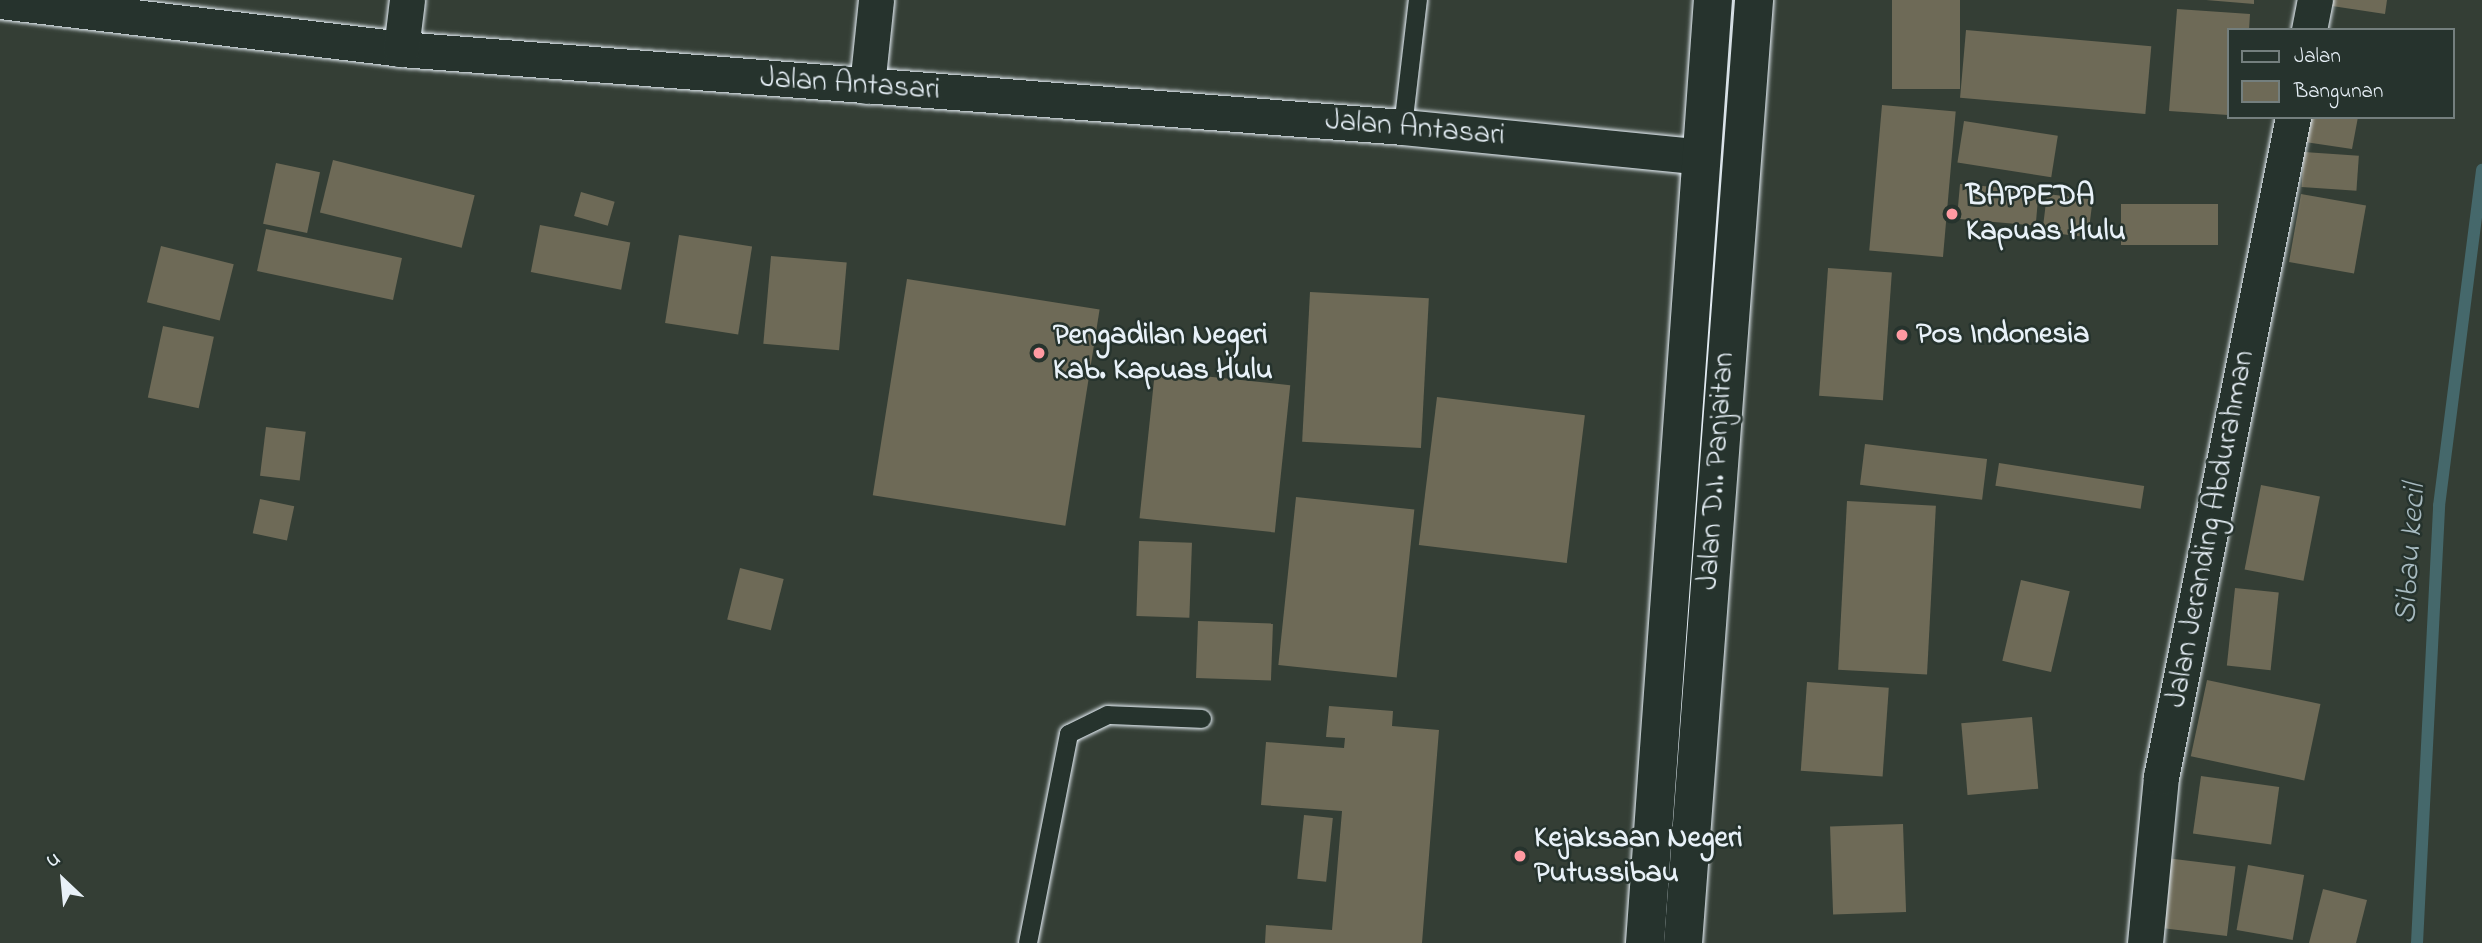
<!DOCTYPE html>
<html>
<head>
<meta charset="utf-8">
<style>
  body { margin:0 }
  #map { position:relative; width:2482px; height:943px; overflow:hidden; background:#343e35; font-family:"Indie Flower",sans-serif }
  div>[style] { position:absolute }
  .stream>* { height:12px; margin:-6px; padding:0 6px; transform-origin:6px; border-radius:6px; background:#45686b }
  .building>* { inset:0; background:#6e6a57; transform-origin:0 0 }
  .roads { filter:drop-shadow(0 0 2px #e8f1f8) drop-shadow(0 0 2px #e8f1f8) }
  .service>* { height:18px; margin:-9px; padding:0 9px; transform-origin:9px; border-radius:9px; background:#26332d }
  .minor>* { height:35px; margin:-17.5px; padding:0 17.5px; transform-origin:17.5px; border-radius:17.5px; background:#26332d }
  .trunk>* { height:38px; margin:-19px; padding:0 19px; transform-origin:19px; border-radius:19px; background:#26332d }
  .dots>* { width:19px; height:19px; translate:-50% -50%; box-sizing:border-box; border:4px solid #26332d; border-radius:50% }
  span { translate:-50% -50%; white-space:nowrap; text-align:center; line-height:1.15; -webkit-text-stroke:5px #26332d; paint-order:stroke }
  .street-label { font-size:30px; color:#e8f1f8 }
  .poi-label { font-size:30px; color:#e8f1f8; font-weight:700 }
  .left { translate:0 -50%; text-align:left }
  .water-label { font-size:32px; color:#a7bac0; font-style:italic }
  .legend { position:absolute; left:2227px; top:28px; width:228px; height:91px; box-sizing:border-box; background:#26332d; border:2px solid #747f7e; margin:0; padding:9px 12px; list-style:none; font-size:21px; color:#e8f1f8 }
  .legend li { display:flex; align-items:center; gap:14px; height:35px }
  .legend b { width:35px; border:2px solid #747f7e }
  .north { position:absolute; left:28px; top:845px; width:70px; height:70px; -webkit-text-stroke:5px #26332d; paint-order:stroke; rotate:334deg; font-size:19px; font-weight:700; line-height:28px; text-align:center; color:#e8f1f8 }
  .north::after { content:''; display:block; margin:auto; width:24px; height:32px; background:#e8f1f8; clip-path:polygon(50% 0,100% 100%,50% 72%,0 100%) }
</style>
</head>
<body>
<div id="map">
  <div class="stream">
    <div style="left:2417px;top:943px;width:438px;rotate:-87.1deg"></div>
    <div style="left:2439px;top:506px;width:339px;rotate:-82.7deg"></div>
  </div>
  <div class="building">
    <div style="left:1892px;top:0;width:68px;height:89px"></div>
    <div style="clip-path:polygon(2206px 0,2254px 0,2254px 4px)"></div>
    <div style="clip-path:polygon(2332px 0,2387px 0,2385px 14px,2332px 6px)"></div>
    <div style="clip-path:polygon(2177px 9px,2250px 14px,2249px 30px,2228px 30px,2228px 115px,2169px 111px)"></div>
    <div style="left:1966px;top:30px;width:186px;height:68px;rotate:5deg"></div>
    <div style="left:1882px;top:105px;width:74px;height:146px;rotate:5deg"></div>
    <div style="clip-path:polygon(2309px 117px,2358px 117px,2352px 149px,2305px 142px)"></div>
    <div style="left:1964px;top:121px;width:95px;height:42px;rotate:9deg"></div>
    <div style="left:2304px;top:152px;width:55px;height:35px;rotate:4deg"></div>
    <div style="left:333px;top:160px;width:146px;height:54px;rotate:14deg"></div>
    <div style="left:276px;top:163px;width:45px;height:62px;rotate:12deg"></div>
    <div style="left:1960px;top:184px;width:79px;height:35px;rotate:5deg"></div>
    <div style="left:581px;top:192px;width:35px;height:25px;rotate:16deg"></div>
    <div style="left:2047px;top:194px;width:46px;height:38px;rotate:7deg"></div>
    <div style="left:2301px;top:194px;width:66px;height:69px;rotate:10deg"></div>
    <div style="left:2218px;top:204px;width:41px;height:97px;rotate:90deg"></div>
    <div style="left:540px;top:225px;width:92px;height:48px;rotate:11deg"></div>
    <div style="left:266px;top:229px;width:139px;height:43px;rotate:12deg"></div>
    <div style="left:679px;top:235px;width:74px;height:89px;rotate:9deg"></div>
    <div style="left:161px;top:246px;width:75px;height:58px;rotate:14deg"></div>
    <div style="left:771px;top:256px;width:76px;height:88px;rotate:5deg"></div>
    <div style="left:1828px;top:268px;width:64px;height:128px;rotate:4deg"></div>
    <div style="left:907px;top:279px;width:195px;height:219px;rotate:9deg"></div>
    <div style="left:1310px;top:292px;width:119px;height:150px;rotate:3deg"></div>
    <div style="left:163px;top:326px;width:52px;height:73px;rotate:12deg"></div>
    <div style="left:1155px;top:371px;width:136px;height:148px;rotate:6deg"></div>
    <div style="left:1437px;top:397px;width:149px;height:149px;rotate:7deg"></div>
    <div style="left:266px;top:427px;width:40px;height:49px;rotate:7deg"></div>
    <div style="left:1865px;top:444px;width:123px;height:41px;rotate:7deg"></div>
    <div style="left:1999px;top:463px;width:147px;height:23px;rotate:9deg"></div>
    <div style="left:2261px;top:485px;width:60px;height:86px;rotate:11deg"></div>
    <div style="left:1296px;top:497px;width:119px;height:169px;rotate:6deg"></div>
    <div style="left:260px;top:499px;width:35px;height:35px;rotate:12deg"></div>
    <div style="left:1847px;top:501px;width:89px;height:169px;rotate:3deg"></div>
    <div style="left:1139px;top:541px;width:53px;height:75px;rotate:2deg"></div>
    <div style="left:740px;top:568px;width:45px;height:53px;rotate:14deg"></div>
    <div style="left:2021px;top:580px;width:50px;height:83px;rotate:13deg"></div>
    <div style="left:2235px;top:588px;width:44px;height:78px;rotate:6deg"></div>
    <div style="left:1198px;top:621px;width:75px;height:57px;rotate:2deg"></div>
    <div style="left:2207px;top:680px;width:116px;height:78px;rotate:12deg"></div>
    <div style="left:1807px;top:682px;width:82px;height:89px;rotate:4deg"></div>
    <div style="clip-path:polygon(1329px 706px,1393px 711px,1392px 726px,1439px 730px,1422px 943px,1265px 943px,1266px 925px,1332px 930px,1342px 811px,1261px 805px,1266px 742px,1344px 748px,1345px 738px,1326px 737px)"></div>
    <div style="left:2032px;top:717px;width:72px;height:71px;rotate:85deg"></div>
    <div style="left:2201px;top:776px;width:79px;height:58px;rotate:8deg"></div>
    <div style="left:1304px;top:815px;width:29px;height:64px;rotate:6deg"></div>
    <div style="left:1903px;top:824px;width:88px;height:73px;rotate:88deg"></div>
    <div style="left:2166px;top:858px;width:70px;height:70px;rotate:7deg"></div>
    <div style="left:2248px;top:865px;width:57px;height:66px;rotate:10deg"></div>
    <div style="clip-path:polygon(2323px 889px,2367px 900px,2356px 943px,2309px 943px)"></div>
  </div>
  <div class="roads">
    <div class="service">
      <div style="left:1403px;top:127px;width:128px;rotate:-83.3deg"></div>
      <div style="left:1028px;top:943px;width:213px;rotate:-78.9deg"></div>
      <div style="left:1069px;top:734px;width:43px;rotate:-26deg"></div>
      <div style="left:1108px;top:715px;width:94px;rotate:2.4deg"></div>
    </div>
    <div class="minor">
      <div style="left:0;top:1px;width:404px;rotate:6.8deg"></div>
      <div style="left:401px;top:49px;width:1005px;rotate:4.45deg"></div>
      <div style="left:1403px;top:127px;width:300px;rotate:5.7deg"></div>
      <div style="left:2309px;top:30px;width:31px;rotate:-79deg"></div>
      <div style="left:401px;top:49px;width:49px;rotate:-83deg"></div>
      <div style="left:867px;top:86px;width:86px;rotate:-84deg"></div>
      <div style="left:2145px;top:943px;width:167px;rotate:-84.5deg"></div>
      <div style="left:2161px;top:777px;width:673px;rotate:-78.69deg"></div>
    </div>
    <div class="trunk">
      <div style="left:1645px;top:943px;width:945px;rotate:-85.88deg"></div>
      <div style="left:1683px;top:943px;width:946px;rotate:-85.69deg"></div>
    </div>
  </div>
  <div class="dots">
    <div style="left:1952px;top:214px;background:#ff9aa2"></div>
    <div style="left:1902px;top:335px;background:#ff9aa2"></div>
    <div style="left:1039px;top:353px;background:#ff9aa2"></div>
    <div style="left:1520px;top:856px;background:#ff9aa2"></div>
  </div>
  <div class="street-label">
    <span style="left:850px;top:85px;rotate:4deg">Jalan Antasari</span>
    <span style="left:1415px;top:129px;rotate:5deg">Jalan Antasari</span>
    <span style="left:1717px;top:471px;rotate:-86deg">Jalan D.I. Panjaitan</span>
    <span style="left:2211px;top:529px;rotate:-79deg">Jalan Jeranding Abdurahman</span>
  </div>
  <div class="poi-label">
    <span class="left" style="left:1966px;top:214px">BAPPEDA<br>Kapuas Hulu</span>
    <span class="left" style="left:1916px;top:335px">Pos Indonesia</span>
    <span class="left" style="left:1053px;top:353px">Pengadilan Negeri<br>Kab. Kapuas Hulu</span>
    <span class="left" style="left:1534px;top:856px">Kejaksaan Negeri<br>Putussibau</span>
  </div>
  <div class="water-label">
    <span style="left:2412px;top:554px;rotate:-86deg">Sibau kecil</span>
  </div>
  <ul class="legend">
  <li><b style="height:9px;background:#26332d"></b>Jalan</li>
  <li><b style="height:19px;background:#6e6a57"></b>Bangunan</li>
  </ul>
  <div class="north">U</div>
</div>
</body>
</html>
